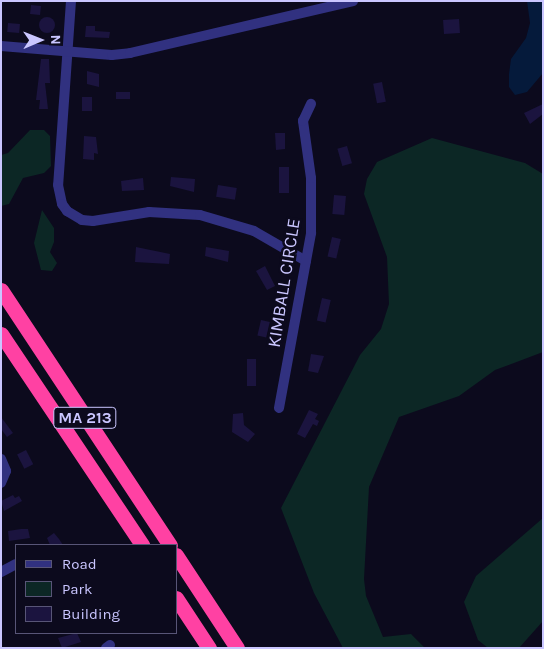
<!DOCTYPE html>
<html>
<head>
<meta charset="utf-8">
<style>
  body { margin:0 }
  #map { position:relative; width:544px; height:649px; overflow:hidden; background:#0c0a1d; font-family:Karla,sans-serif }
  div>[style] { position:absolute }
  .green>* { inset:0; background:#0c2725 }
  .water>* { inset:0; background:#051a3b }
  .building>* { inset:0; background:#1b143f; transform-origin:0 0 }
  .round { border-radius:50% }
  .minor>* { height:10px; margin:-5px; padding:0 5px; transform-origin:5px; border-radius:5px; background:#313180 }
  .highway>* { height:15px; margin:-7.5px; padding:0 7.5px; transform-origin:7.5px; border-radius:7.5px; background:#ff41a3 }
  span { translate:-50% -50%; white-space:nowrap; text-align:center; line-height:1.15; -webkit-text-stroke:5px #0c0a1d; paint-order:stroke }
  .shield-label span { padding:1px 4px; background:#0c0a1d; border:1px solid; border-radius:4px; -webkit-text-stroke-width:0 }
  .shield-label { font-size:16px; color:#cac6ff; font-weight:700 }
  .street-label { font-size:18px; color:#cac6ff }
  .frame { position:absolute; inset:0; border:2px solid #cac6ff; pointer-events:none }
  .legend { position:absolute; left:15px; top:544px; width:162px; height:90px; box-sizing:border-box; background:#0c0a1d; border:1px solid #585577; margin:0; padding:6px 9px; list-style:none; font-size:15px; color:#cac6ff }
  .legend li { display:flex; align-items:center; gap:10px; height:25px }
  .legend b { width:25px; border:1px solid #585577 }
  .north { position:absolute; left:15px; top:15px; width:50px; height:50px; -webkit-text-stroke:4px #0c0a1d; paint-order:stroke; rotate:89deg; font-size:14px; font-weight:700; line-height:20px; text-align:center; color:#cac6ff }
  .north::after { content:''; display:block; margin:auto; width:18px; height:22px; background:#cac6ff; clip-path:polygon(50% 0,100% 100%,50% 72%,0 100%) }
</style>
</head>
<body>
<div id="map">
  <div class="green">
    <div style="clip-path:polygon(30px 130px,44px 130px,50px 136px,51px 166px,44px 173px,23px 178px,9px 204px,1px 206px,1px 155px,8px 153px)"></div>
    <div style="clip-path:polygon(432px 138px,525px 163px,543px 174px,543px 352px,495px 370px,459px 396px,399px 417px,369px 487px,364px 579px,366px 596px,383px 637px,411px 634px,425px 648px,343px 648px,314px 593px,281px 508px,360px 355px,381px 329px,389px 304px,387px 257px,364px 194px,367px 179px,377px 162px)"></div>
    <div style="clip-path:polygon(42px 210px,54px 228px,54px 242px,50px 252px,57px 263px,52px 271px,41px 270px,34px 243px)"></div>
    <div style="clip-path:polygon(543px 518px,543px 621px,519px 648px,488px 648px,478px 640px,464px 602px,476px 576px)"></div>
  </div>
  <div class="water">
    <div style="clip-path:polygon(527px 1px,543px 1px,543px 73px,527px 92px,515px 95px,509px 87px,509px 74px,511px 59px,526px 38px,530px 23px)"></div>
  </div>
  <div class="building">
    <div style="left:31px;top:5px;width:10px;height:9px;rotate:6deg"></div>
    <div class="round" style="left:39px;top:17px;width:16px;height:16px"></div>
    <div style="left:459px;top:19px;width:14px;height:16px;rotate:86deg"></div>
    <div style="left:8px;top:23px;width:12px;height:9px;rotate:5deg"></div>
    <div style="clip-path:polygon(86px 26px,95px 26px,95px 31px,110px 32px,109px 38px,85px 37px)"></div>
    <div style="clip-path:polygon(41px 59px,49px 59px,50px 83px,45px 83px,48px 109px,39px 109px,40px 100px,36px 100px)"></div>
    <div style="clip-path:polygon(87px 71px,99px 74px,99px 87px,87px 84px)"></div>
    <div style="left:382px;top:82px;width:20px;height:9px;rotate:79deg"></div>
    <div style="left:116px;top:92px;width:14px;height:7px"></div>
    <div style="left:82px;top:97px;width:10px;height:14px"></div>
    <div style="clip-path:polygon(543px 104px,543px 114px,530px 124px,524px 113px)"></div>
    <div style="clip-path:polygon(275px 133px,285px 133px,285px 149px,276px 150px)"></div>
    <div style="clip-path:polygon(84px 136px,96px 137px,98px 154px,94px 153px,94px 160px,83px 159px)"></div>
    <div style="left:347px;top:146px;width:18px;height:10px;rotate:74deg"></div>
    <div style="left:279px;top:167px;width:10px;height:26px"></div>
    <div style="clip-path:polygon(171px 177px,195px 179px,194px 192px,170px 186px)"></div>
    <div style="clip-path:polygon(143px 178px,144px 190px,122px 191px,121px 181px)"></div>
    <div style="left:218px;top:185px;width:19px;height:12px;rotate:9deg"></div>
    <div style="left:334px;top:195px;width:12px;height:19px;rotate:5deg"></div>
    <div style="left:332px;top:237px;width:9px;height:20px;rotate:13deg"></div>
    <div style="clip-path:polygon(136px 247px,170px 254px,169px 264px,135px 262px)"></div>
    <div style="clip-path:polygon(206px 247px,229px 251px,228px 262px,205px 256px)"></div>
    <div style="clip-path:polygon(265px 266px,275px 286px,267px 290px,256px 271px)"></div>
    <div style="left:322px;top:298px;width:9px;height:23px;rotate:13deg"></div>
    <div style="left:261px;top:320px;width:9px;height:16px;rotate:13deg"></div>
    <div style="clip-path:polygon(311px 354px,324px 356px,318px 373px,308px 371px)"></div>
    <div style="left:247px;top:359px;width:9px;height:27px"></div>
    <div style="clip-path:polygon(309px 410px,318px 414px,315px 419px,319px 421px,317px 426px,313px 424px,305px 438px,297px 434px)"></div>
    <div style="clip-path:polygon(243px 413px,244px 425px,255px 434px,248px 442px,232px 432px,233px 414px)"></div>
    <div style="clip-path:polygon(1px 417px,13px 433px,7px 437px,1px 429px)"></div>
    <div style="left:26px;top:450px;width:16px;height:10px;rotate:63deg"></div>
    <div style="clip-path:polygon(13px 495px,15px 498px,19px 496px,22px 501px,4px 511px,1px 501px)"></div>
    <div style="clip-path:polygon(21px 529px,28px 529px,30px 538px,9px 541px,8px 531px)"></div>
    <div style="clip-path:polygon(54px 533px,59px 539px,63px 545px,50px 545px,47px 538px)"></div>
    <div style="clip-path:polygon(77px 633px,81px 642px,62px 648px,58px 638px)"></div>
  </div>
  <div class="minor">
    <div style="left:71px;top:1px;width:184px;rotate:94deg"></div>
    <div style="left:58px;top:185px;width:19px;rotate:78deg"></div>
    <div style="left:62px;top:204px;width:9px;rotate:54deg"></div>
    <div style="left:67px;top:211px;width:17px;rotate:31deg"></div>
    <div style="left:82px;top:220px;width:11px;rotate:5deg"></div>
    <div style="left:93px;top:221px;width:57px;rotate:-9.1deg"></div>
    <div style="left:149px;top:212px;width:51px;rotate:3.4deg"></div>
    <div style="left:200px;top:215px;width:56px;rotate:16.5deg"></div>
    <div style="left:254px;top:231px;width:60px;rotate:30deg"></div>
    <div style="left:1px;top:46px;width:111px;rotate:4.6deg"></div>
    <div style="left:112px;top:55px;width:18px;rotate:-6deg"></div>
    <div style="left:130px;top:53px;width:229px;rotate:-13.1deg"></div>
    <div style="left:279px;top:408px;width:178px;rotate:-79.6deg"></div>
    <div style="left:311px;top:233px;width:55px;rotate:-90deg"></div>
    <div style="left:311px;top:178px;width:58px;rotate:-98deg"></div>
    <div style="left:303px;top:121px;width:19px;rotate:-65deg"></div>
    <div style="left:1px;top:459px;width:13px;rotate:67deg"></div>
    <div style="left:6px;top:471px;width:13px;rotate:113deg"></div>
    <div style="left:1px;top:572px;width:17px;rotate:-28deg"></div>
    <div style="left:106px;top:648px;width:5px;rotate:-37deg"></div>
  </div>
  <div class="highway">
    <div style="left:1px;top:290px;width:306px;rotate:56.5deg"></div>
    <div style="left:1px;top:334px;width:254px;rotate:56.2deg"></div>
    <div style="left:176px;top:555px;width:111px;rotate:56.7deg"></div>
    <div style="left:176px;top:598px;width:60px;rotate:56.6deg"></div>
  </div>
  <div class="shield-label">
    <span style="left:85px;top:418px">MA 213</span>
  </div>
  <div class="street-label">
    <span style="left:284px;top:283px;rotate:-81deg">KIMBALL CIRCLE</span>
  </div>
  <div class="frame"></div>
  <ul class="legend">
  <li><b style="height:6px;background:#313180"></b>Road</li>
  <li><b style="height:14px;background:#0c2725"></b>Park</li>
  <li><b style="height:14px;background:#1b143f"></b>Building</li>
  </ul>
  <div class="north">N</div>
</div>
</body>
</html>
